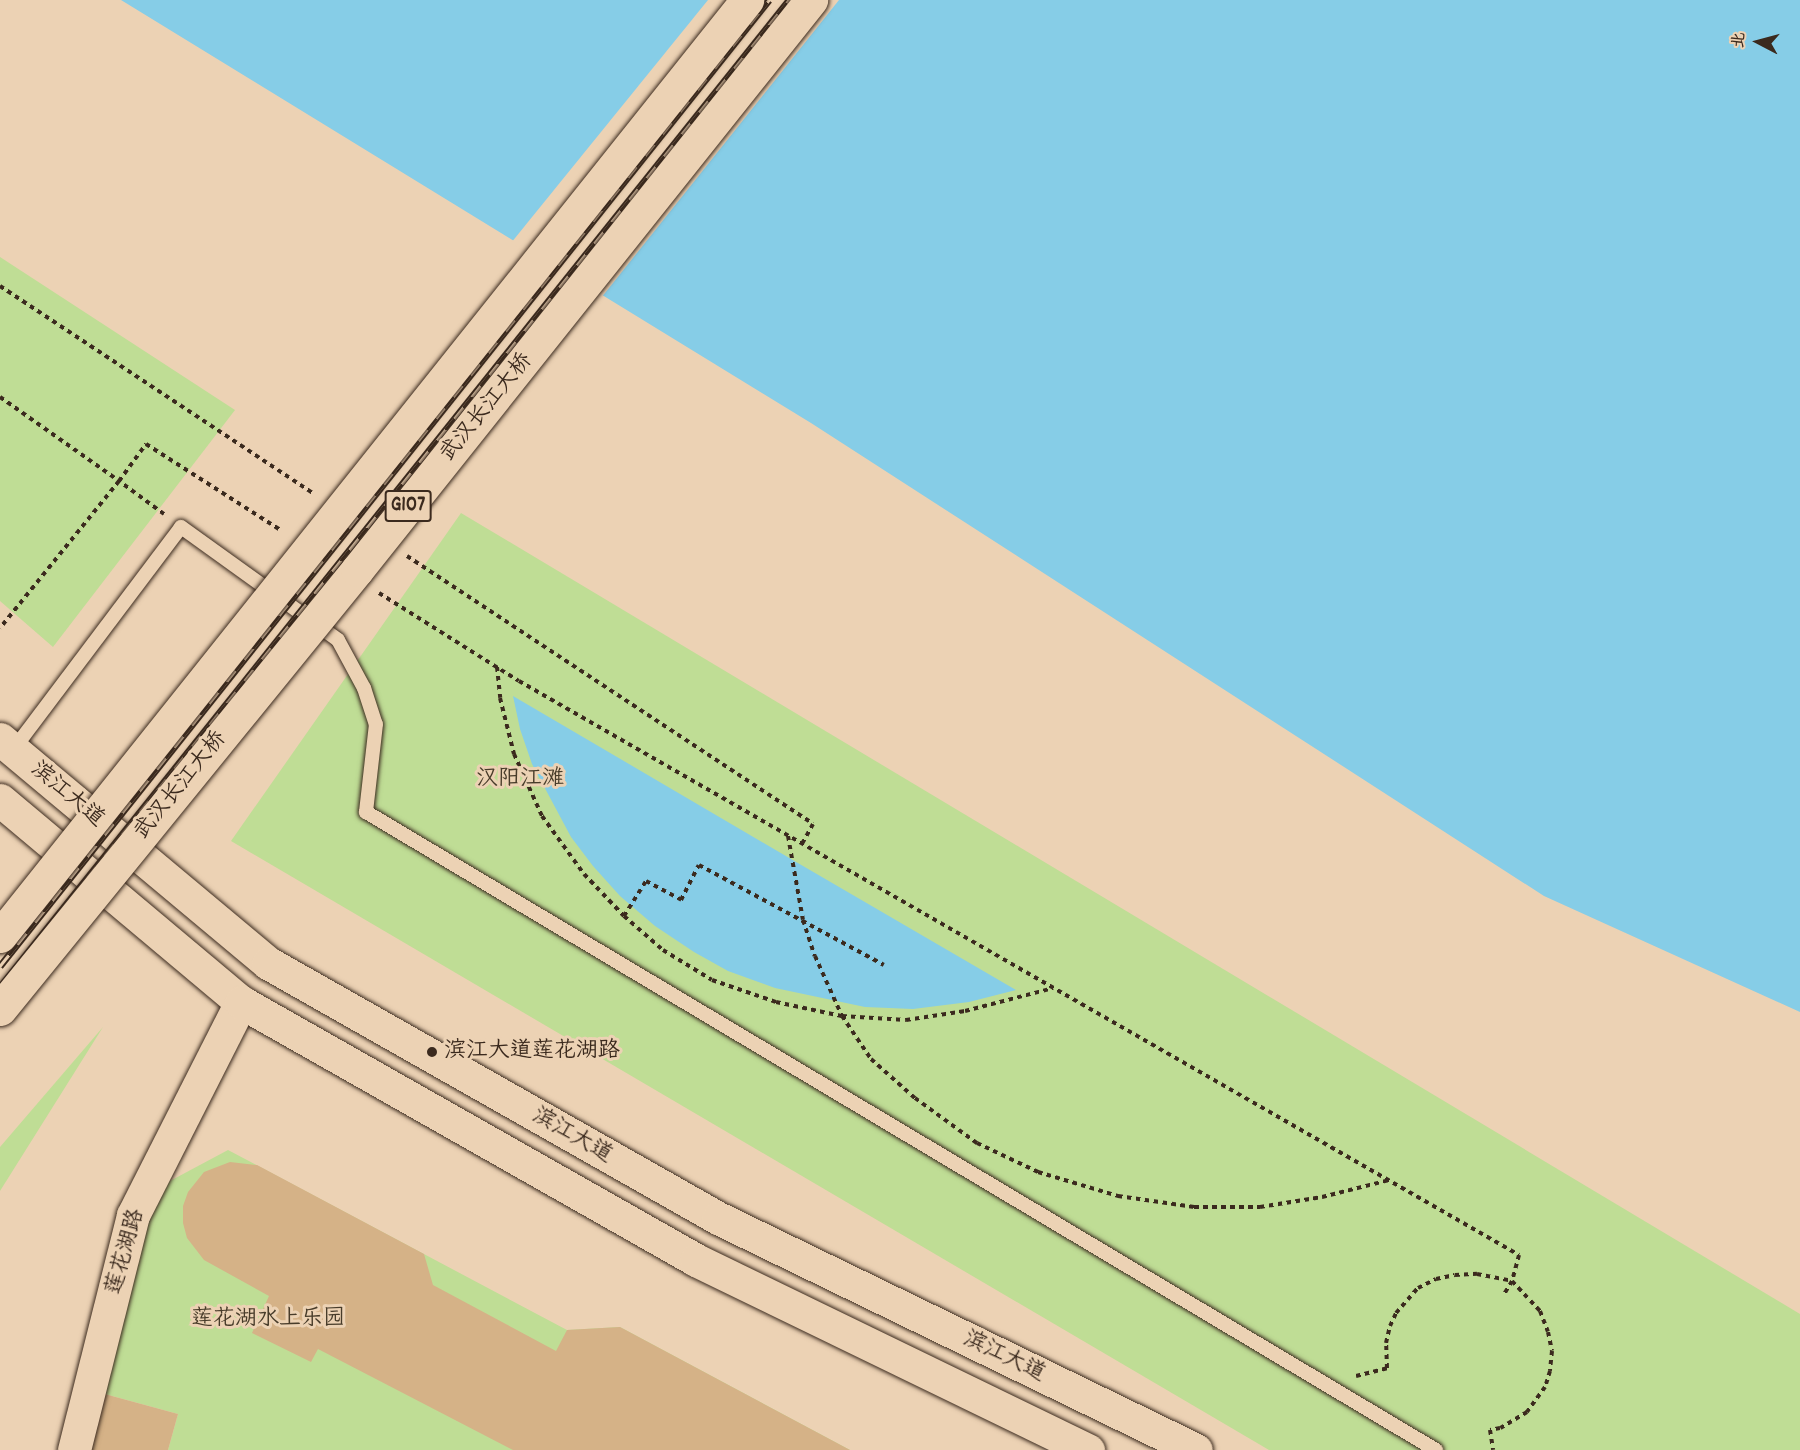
<!DOCTYPE html>
<html>
<head>
<meta charset="utf-8">
<style>
  body { margin:0 }
  #map { position:relative; width:1800px; height:1450px; overflow:hidden; background:#ecd2b4; font-family:Dekko,"LXGW WenKai TC",sans-serif }
  div>[style] { position:absolute }
  .green>* { inset:0; background:#bfdd95 }
  .water>* { inset:0; background:#86cde7 }
  .pier>* { inset:0; background:#ecd2b4 }
  .building>* { inset:0; background:#d5b287 }
  .path>* { height:4px; margin-top:-2px; transform-origin:0; background:repeating-linear-gradient(90deg,#3b2a1e 0 4.5px,transparent 0 9px) }
  .roads { filter:drop-shadow(0 0 2px #3b2a1e) drop-shadow(0 0 2px #3b2a1e) }
  .service>* { height:14px; margin:-7px; padding:0 7px; transform-origin:7px; border-radius:7px; background:#ecd2b4 }
  .tertiary>* { height:33px; margin:-16.5px; padding:0 16.5px; transform-origin:16.5px; border-radius:16.5px; background:#ecd2b4 }
  .primary>* { height:33px; margin:-16.5px; padding:0 16.5px; transform-origin:16.5px; border-radius:16.5px; background:#ecd2b4 }
  .rail>* { height:7px; margin-top:-3.5px; transform-origin:0; background:repeating-linear-gradient(90deg,#ecd2b4 0 14px,#3b2a1e 0 28px); box-sizing:border-box; border-block:2px solid #3b2a1e }
  .bridges { filter:drop-shadow(0 0 2px #3b2a1e) drop-shadow(0 0 2px #3b2a1e) }
  .trunk-bridge>* { height:33px; margin:-16.5px; padding:0 16.5px; transform-origin:16.5px; border-radius:16.5px; background:#ecd2b4 }
  .dots>* { width:16px; height:16px; translate:-50% -50%; box-sizing:border-box; border:3px solid #ecd2b4; border-radius:50% }
  span { translate:-50% -50%; white-space:nowrap; text-align:center; line-height:1.15; -webkit-text-stroke:6px #ecd2b4; paint-order:stroke }
  .shield-label span { padding:2px 4px; background:#ecd2b4; border:2px solid; border-radius:4px; -webkit-text-stroke-width:0 }
  .shield-label { font-size:21px; color:#3b2a1e; font-weight:700 }
  .street-label { font-size:22px; color:#3b2a1e }
  .park-label { font-size:22px; color:#483c2a }
  .poi-label { font-size:22px; color:#3b2a1e }
  .left { translate:0 -50%; text-align:left }
  .north { position:absolute; left:1728px; top:12px; width:60px; height:60px; -webkit-text-stroke:4px #ecd2b4; paint-order:stroke; rotate:276deg; font-size:16px; font-weight:700; line-height:24px; text-align:center; color:#3b2a1e }
  .north::after { content:''; display:block; margin:auto; width:21px; height:27px; background:#3b2a1e; clip-path:polygon(50% 0,100% 100%,50% 72%,0 100%) }
</style>
</head>
<body>
<div id="map">
  <div class="green">
    <div style="clip-path:polygon(0 257px,235px 410px,53px 647px,0 601px)"></div>
    <div style="clip-path:polygon(461px 513px,1800px 1314px,1800px 1450px,1269px 1450px,231px 841px)"></div>
    <div style="clip-path:polygon(103px 1027px,0 1191px,0 1147px)"></div>
    <div style="clip-path:polygon(228px 1150px,567px 1330px,620px 1327px,850px 1450px,168px 1450px,178px 1414px,101px 1393px,155px 1189px)"></div>
  </div>
  <div class="water">
    <div style="clip-path:polygon(121px 0,1800px 0,1800px 1012px,1544px 896px,811px 423px)"></div>
    <div style="clip-path:polygon(513px 696px,791px 859px,1016px 990px,969px 1002px,913px 1009px,865px 1007px,775px 988px,728px 971px,694px 952px,655px 926px,620px 896px,593px 866px,571px 837px,532px 764px,520px 729px)"></div>
  </div>
  <div class="pier">
    <div style="clip-path:polygon(708px 0,839px 0,601px 298px,511px 243px)"></div>
  </div>
  <div class="building">
    <div style="clip-path:polygon(230px 1162px,257px 1165px,424px 1254px,433px 1285px,556px 1351px,567px 1330px,620px 1327px,850px 1450px,513px 1450px,318px 1349px,311px 1362px,252px 1333px,269px 1296px,204px 1260px,187px 1238px,183px 1223px,183px 1206px,188px 1192px,204px 1172px)"></div>
    <div style="clip-path:polygon(101px 1393px,178px 1414px,168px 1450px,85px 1450px)"></div>
  </div>
  <div class="path">
    <div style="left:0;top:286px;width:377px;rotate:33.5deg"></div>
    <div style="left:0;top:397px;width:146px;rotate:35.2deg"></div>
    <div style="left:119px;top:481px;width:189px;rotate:129deg"></div>
    <div style="left:164px;top:514px;width:56px;rotate:-143.7deg"></div>
    <div style="left:119px;top:481px;width:46px;rotate:-53.9deg"></div>
    <div style="left:146px;top:444px;width:161px;rotate:32.6deg"></div>
    <div style="left:407px;top:556px;width:486px;rotate:33.4deg"></div>
    <div style="left:813px;top:824px;width:23px;rotate:119deg"></div>
    <div style="left:379px;top:593px;width:165px;rotate:32.2deg"></div>
    <div style="left:519px;top:681px;width:1153px;rotate:29.86deg"></div>
    <div style="left:1519px;top:1255px;width:27px;rotate:105deg"></div>
    <div style="left:1512px;top:1281px;width:17px;rotate:121deg"></div>
    <div style="left:497px;top:667px;width:31px;rotate:84deg"></div>
    <div style="left:500px;top:698px;width:58px;rotate:76deg"></div>
    <div style="left:514px;top:754px;width:68px;rotate:65.7deg"></div>
    <div style="left:542px;top:816px;width:72px;rotate:54.1deg"></div>
    <div style="left:584px;top:874px;width:58px;rotate:46.4deg"></div>
    <div style="left:624px;top:916px;width:52px;rotate:41.1deg"></div>
    <div style="left:663px;top:950px;width:57px;rotate:31.5deg"></div>
    <div style="left:712px;top:980px;width:68px;rotate:19deg"></div>
    <div style="left:776px;top:1002px;width:67px;rotate:12deg"></div>
    <div style="left:842px;top:1016px;width:64px;rotate:3.6deg"></div>
    <div style="left:906px;top:1020px;width:60px;rotate:-8.7deg"></div>
    <div style="left:965px;top:1011px;width:91px;rotate:-14.6deg"></div>
    <div style="left:788px;top:836px;width:85px;rotate:79.9deg"></div>
    <div style="left:803px;top:920px;width:38px;rotate:72deg"></div>
    <div style="left:815px;top:956px;width:66px;rotate:65.8deg"></div>
    <div style="left:842px;top:1016px;width:52px;rotate:56deg"></div>
    <div style="left:871px;top:1059px;width:59px;rotate:41.6deg"></div>
    <div style="left:915px;top:1098px;width:77px;rotate:36deg"></div>
    <div style="left:977px;top:1143px;width:68px;rotate:25.4deg"></div>
    <div style="left:1038px;top:1172px;width:84px;rotate:16.7deg"></div>
    <div style="left:1118px;top:1196px;width:77px;rotate:8.2deg"></div>
    <div style="left:1194px;top:1207px;width:66px"></div>
    <div style="left:1260px;top:1207px;width:63px;rotate:-9.2deg"></div>
    <div style="left:1322px;top:1197px;width:69px;rotate:-14.2deg"></div>
    <div style="left:624px;top:916px;width:41px;rotate:-57.8deg"></div>
    <div style="left:646px;top:881px;width:40px;rotate:28deg"></div>
    <div style="left:681px;top:900px;width:39px;rotate:-63deg"></div>
    <div style="left:699px;top:865px;width:210px;rotate:28.4deg"></div>
    <div style="left:1356px;top:1376px;width:32px;rotate:-14deg"></div>
    <div style="left:1387px;top:1368px;width:25px;rotate:-92deg"></div>
    <div style="left:1386px;top:1343px;width:17px;rotate:-77deg"></div>
    <div style="left:1390px;top:1326px;width:14px;rotate:-65deg"></div>
    <div style="left:1396px;top:1313px;width:33px;rotate:-49deg"></div>
    <div style="left:1418px;top:1288px;width:20px;rotate:-27deg"></div>
    <div style="left:1436px;top:1279px;width:19px;rotate:-12deg"></div>
    <div style="left:1455px;top:1275px;width:22px;rotate:-3deg"></div>
    <div style="left:1477px;top:1274px;width:36px;rotate:11deg"></div>
    <div style="left:1512px;top:1281px;width:41px;rotate:47deg"></div>
    <div style="left:1540px;top:1311px;width:22px;rotate:69deg"></div>
    <div style="left:1548px;top:1332px;width:19px;rotate:78deg"></div>
    <div style="left:1552px;top:1351px;width:20px;rotate:96deg"></div>
    <div style="left:1550px;top:1371px;width:17px;rotate:107deg"></div>
    <div style="left:1545px;top:1387px;width:31px;rotate:126deg"></div>
    <div style="left:1527px;top:1412px;width:31px;rotate:149deg"></div>
    <div style="left:1500px;top:1428px;width:10px;rotate:169deg"></div>
    <div style="left:1490px;top:1430px;width:20px;rotate:81deg"></div>
  </div>
  <div class="roads">
    <div class="service">
      <div style="left:13px;top:750px;width:279px;rotate:-53deg"></div>
      <div style="left:181px;top:527px;width:193px;rotate:35.7deg"></div>
      <div style="left:338px;top:640px;width:55px;rotate:61.6deg"></div>
      <div style="left:364px;top:688px;width:38px;rotate:72deg"></div>
      <div style="left:376px;top:724px;width:89px;rotate:96.5deg"></div>
      <div style="left:366px;top:812px;width:1246px;rotate:30.81deg"></div>
    </div>
    <div class="tertiary">
      <div style="left:74px;top:1450px;width:242px;rotate:-75.9deg"></div>
      <div style="left:133px;top:1215px;width:239px;rotate:-63.1deg"></div>
    </div>
    <div class="primary">
      <div style="left:0;top:739px;width:349px;rotate:39.9deg"></div>
      <div style="left:268px;top:963px;width:517px;rotate:29.54deg"></div>
      <div style="left:718px;top:1218px;width:531px;rotate:25.89deg"></div>
      <div style="left:0;top:800px;width:314px;rotate:40deg"></div>
      <div style="left:241px;top:1002px;width:523px;rotate:29.55deg"></div>
      <div style="left:696px;top:1260px;width:436px;rotate:25.9deg"></div>
    </div>
  </div>
  <div class="rail">
    <div style="left:0;top:966px;width:1235px;rotate:-51.48deg"></div>
    <div style="left:0;top:987px;width:1264px;rotate:-51.36deg"></div>
  </div>
  <div class="bridges">
    <div class="trunk-bridge">
      <div style="left:0;top:936px;width:1198px;rotate:-51.41deg"></div>
      <div style="left:0;top:1009px;width:566px;rotate:-50.88deg"></div>
      <div style="left:357px;top:570px;width:729px;rotate:-51.46deg"></div>
    </div>
  </div>
  <div class="dots">
    <div style="left:432px;top:1052px;background:#3b2a1e"></div>
  </div>
  <div class="shield-label">
    <span style="left:408px;top:506px">G107</span>
  </div>
  <div class="street-label">
    <span style="left:487px;top:408px;rotate:-51deg">武汉长江大桥</span>
    <span style="left:181px;top:786px;rotate:-51deg">武汉长江大桥</span>
    <span style="left:67px;top:795px;rotate:40deg">滨江大道</span>
    <span style="left:572px;top:1136px;rotate:30deg">滨江大道</span>
    <span style="left:126px;top:1252px;rotate:-74deg">莲花湖路</span>
    <span style="left:1004px;top:1357px;rotate:26deg">滨江大道</span>
  </div>
  <div class="park-label">
    <span style="left:520px;top:780px">汉阳江滩</span>
    <span style="left:268px;top:1320px">莲花湖水上乐园</span>
  </div>
  <div class="poi-label">
    <span class="left" style="left:444px;top:1052px">滨江大道莲花湖路</span>
  </div>
  <div class="north">北</div>
</div>
</body>
</html>
